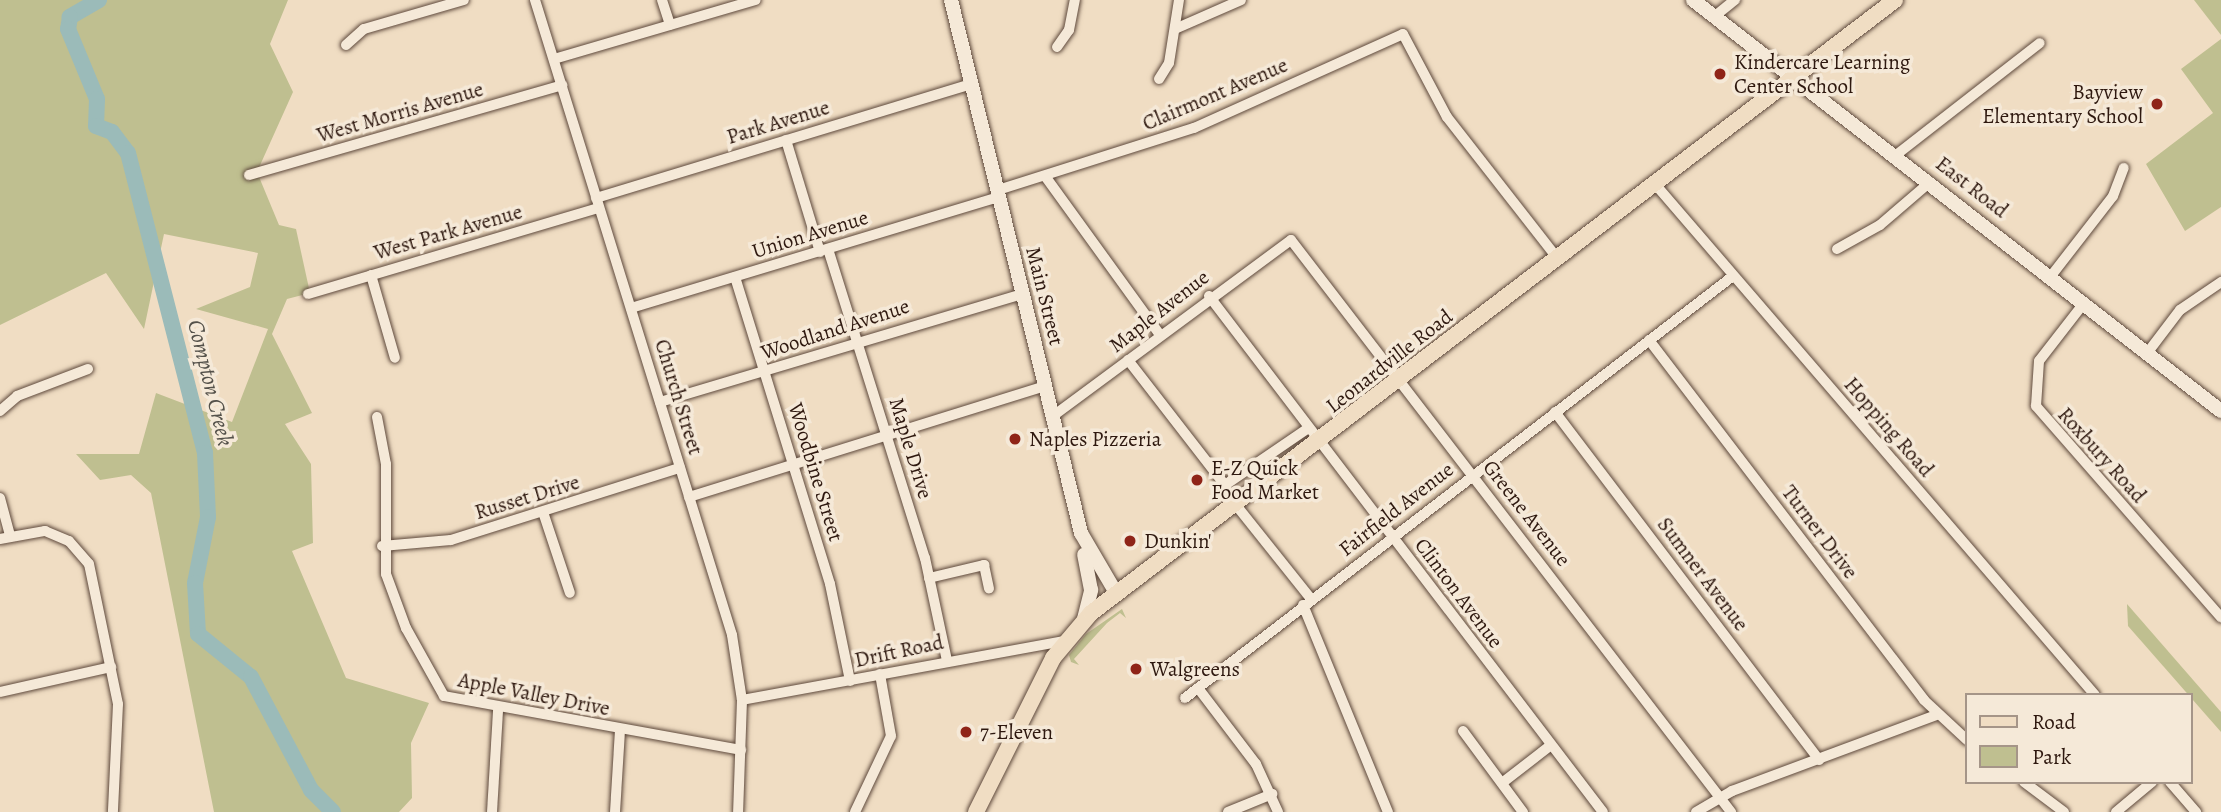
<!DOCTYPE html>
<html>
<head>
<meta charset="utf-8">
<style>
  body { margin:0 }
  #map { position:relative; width:2221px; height:812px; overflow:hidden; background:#f0ddc3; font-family:Alegreya,serif }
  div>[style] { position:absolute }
  .green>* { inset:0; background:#bfbf90 }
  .river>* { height:16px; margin:-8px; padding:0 8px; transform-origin:8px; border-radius:8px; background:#9bbbb9 }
  .roads { filter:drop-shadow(0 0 2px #5e493c) drop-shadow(0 0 2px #5e493c) }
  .street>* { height:10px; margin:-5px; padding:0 5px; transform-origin:5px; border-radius:5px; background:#f5e9d8 }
  .secondary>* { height:14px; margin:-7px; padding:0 7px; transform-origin:7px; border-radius:7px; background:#f5e9d8 }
  .primary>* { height:16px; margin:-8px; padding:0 8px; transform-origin:8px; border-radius:8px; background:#f0ddc3 }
  .dots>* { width:19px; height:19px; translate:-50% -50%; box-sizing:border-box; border:4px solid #f5e9d8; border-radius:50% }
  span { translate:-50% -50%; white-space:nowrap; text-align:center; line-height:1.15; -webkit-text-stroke:7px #f5e9d8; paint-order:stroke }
  .poi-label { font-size:21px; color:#2e180f }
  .left { translate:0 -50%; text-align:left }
  .right { translate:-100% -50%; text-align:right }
  .street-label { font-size:21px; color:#2e180f }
  .water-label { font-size:23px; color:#54514a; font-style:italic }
  .legend { position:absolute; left:1965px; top:693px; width:228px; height:91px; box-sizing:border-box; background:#f5e9d8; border:2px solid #a59588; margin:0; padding:9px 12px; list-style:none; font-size:21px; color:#2e180f }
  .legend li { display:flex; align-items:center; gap:14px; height:35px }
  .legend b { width:35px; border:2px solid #a59588 }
</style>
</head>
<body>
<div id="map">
  <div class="green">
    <div style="clip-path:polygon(0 0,288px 0,270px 44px,293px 92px,257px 172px,279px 225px,296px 229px,310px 293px,287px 299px,272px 334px,312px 413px,285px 424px,311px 464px,313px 543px,292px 551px,346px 678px,429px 703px,411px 743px,412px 798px,399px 812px,214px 812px,151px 493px,131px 475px,100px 480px,76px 454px,139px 454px,156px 393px,232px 422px,268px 329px,196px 309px,250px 287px,258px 253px,164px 234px,144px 329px,106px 273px,0 325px)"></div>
    <div style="clip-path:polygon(2194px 0,2221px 0,2221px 35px)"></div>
    <div style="clip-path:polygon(2221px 39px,2221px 207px,2185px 231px,2146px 164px,2213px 113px,2181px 69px)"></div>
    <div style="clip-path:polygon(2127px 604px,2221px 712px,2221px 732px,2128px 626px)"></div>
    <div style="clip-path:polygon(1122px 609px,1126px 618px,1120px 613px,1107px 623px,1074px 659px,1079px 665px,1071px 662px,1069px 655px,1086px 634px)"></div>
  </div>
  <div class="river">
    <div style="left:99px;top:0;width:34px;rotate:150deg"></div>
    <div style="left:70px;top:17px;width:12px;rotate:99deg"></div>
    <div style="left:68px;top:29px;width:76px;rotate:67.5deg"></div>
    <div style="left:97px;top:99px;width:27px;rotate:92deg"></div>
    <div style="left:96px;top:126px;width:17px;rotate:21deg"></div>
    <div style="left:112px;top:132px;width:26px;rotate:53deg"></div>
    <div style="left:128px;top:153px;width:310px;rotate:75.6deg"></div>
    <div style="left:205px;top:453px;width:64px;rotate:87.3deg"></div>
    <div style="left:208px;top:517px;width:67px;rotate:101.1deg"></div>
    <div style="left:195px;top:583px;width:51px;rotate:86.6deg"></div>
    <div style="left:198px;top:634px;width:68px;rotate:39.1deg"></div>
    <div style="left:251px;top:677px;width:128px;rotate:62deg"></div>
    <div style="left:311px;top:790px;width:31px;rotate:45deg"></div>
  </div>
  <div class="roads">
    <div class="street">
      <div style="left:535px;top:0;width:665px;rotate:72.76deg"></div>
      <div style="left:732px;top:635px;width:66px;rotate:81.3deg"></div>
      <div style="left:742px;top:700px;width:112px;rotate:92deg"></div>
      <div style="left:662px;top:0;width:26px;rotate:72deg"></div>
      <div style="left:1715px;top:16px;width:26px;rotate:-39deg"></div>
      <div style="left:1175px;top:29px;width:72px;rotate:-23.7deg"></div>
      <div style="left:346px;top:45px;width:24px;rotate:-42deg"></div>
      <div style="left:364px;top:29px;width:104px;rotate:-16.2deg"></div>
      <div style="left:1057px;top:47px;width:21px;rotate:-55deg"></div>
      <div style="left:1069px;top:30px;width:31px;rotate:-79deg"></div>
      <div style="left:554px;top:59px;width:210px;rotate:-16.3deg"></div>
      <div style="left:1159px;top:79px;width:19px;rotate:-58deg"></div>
      <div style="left:1169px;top:63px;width:64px;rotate:-81deg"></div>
      <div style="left:786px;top:140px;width:117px;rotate:73.1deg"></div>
      <div style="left:1896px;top:155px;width:182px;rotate:-37.9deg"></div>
      <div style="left:249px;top:175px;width:326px;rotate:-16deg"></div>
      <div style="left:1045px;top:176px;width:196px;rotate:54.1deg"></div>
      <div style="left:1655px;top:184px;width:674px;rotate:49.27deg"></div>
      <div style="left:998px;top:190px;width:206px;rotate:-17.6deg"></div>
      <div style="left:1194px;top:128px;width:229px;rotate:-24.2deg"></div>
      <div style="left:1403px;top:34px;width:94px;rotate:62.1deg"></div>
      <div style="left:1447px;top:117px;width:179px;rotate:52deg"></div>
      <div style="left:596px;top:198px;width:392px;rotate:-16.9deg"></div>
      <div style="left:828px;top:249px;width:324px;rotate:72.6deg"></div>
      <div style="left:925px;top:558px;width:105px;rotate:77.9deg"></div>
      <div style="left:1837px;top:249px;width:49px;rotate:-29.2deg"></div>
      <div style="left:1880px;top:225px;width:66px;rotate:-40.7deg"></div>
      <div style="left:371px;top:275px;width:86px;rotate:73.9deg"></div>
      <div style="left:2051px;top:276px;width:101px;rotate:-52.2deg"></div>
      <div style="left:2113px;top:196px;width:30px;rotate:-69deg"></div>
      <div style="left:735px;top:277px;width:321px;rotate:72.8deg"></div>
      <div style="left:830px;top:584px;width:99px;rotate:78.3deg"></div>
      <div style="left:308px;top:294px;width:303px;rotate:-16.5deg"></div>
      <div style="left:1209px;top:296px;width:649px;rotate:52.64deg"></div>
      <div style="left:2084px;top:303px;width:73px;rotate:127.8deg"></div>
      <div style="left:2039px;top:361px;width:45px;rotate:93.8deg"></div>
      <div style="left:2036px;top:406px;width:281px;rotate:48.8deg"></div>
      <div style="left:631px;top:308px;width:384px;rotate:-16.8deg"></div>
      <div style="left:1649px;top:340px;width:453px;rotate:52.6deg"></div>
      <div style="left:1924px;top:700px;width:59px;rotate:42.9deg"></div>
      <div style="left:2148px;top:352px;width:53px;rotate:-52.7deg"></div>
      <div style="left:2180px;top:310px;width:50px;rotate:-34.3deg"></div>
      <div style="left:1128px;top:360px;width:158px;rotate:52.2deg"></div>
      <div style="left:1225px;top:485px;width:99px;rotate:-34.3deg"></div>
      <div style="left:660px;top:402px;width:379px;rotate:-16.6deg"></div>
      <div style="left:0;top:411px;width:23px;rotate:-41deg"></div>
      <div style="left:17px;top:396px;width:76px;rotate:-20.8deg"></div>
      <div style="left:1555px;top:412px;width:437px;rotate:52.8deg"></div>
      <div style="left:1053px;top:416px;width:296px;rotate:-36.5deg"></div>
      <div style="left:1291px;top:240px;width:722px;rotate:52.43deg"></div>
      <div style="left:377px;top:417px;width:48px;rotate:79.2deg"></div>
      <div style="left:386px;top:464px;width:110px;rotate:90deg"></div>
      <div style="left:386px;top:574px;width:58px;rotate:69.7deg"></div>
      <div style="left:406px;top:628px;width:78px;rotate:60.8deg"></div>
      <div style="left:444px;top:696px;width:302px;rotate:10.3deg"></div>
      <div style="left:689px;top:497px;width:374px;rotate:-17.3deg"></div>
      <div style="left:0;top:498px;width:38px;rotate:75deg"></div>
      <div style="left:1236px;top:505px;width:120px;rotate:51.4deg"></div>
      <div style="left:543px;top:512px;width:85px;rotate:71.6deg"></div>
      <div style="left:0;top:539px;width:46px;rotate:-10.1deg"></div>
      <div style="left:45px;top:531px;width:26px;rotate:23deg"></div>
      <div style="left:69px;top:541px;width:30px;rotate:49deg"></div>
      <div style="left:89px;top:564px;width:143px;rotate:78.3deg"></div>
      <div style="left:118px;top:704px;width:108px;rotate:92.7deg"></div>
      <div style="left:382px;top:546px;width:69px;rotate:-5deg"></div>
      <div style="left:451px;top:540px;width:240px;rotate:-17.5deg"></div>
      <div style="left:929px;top:578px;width:57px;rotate:-13.3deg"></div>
      <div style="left:984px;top:565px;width:24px;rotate:78deg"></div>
      <div style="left:1303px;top:605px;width:224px;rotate:67.7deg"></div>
      <div style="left:1198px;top:688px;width:96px;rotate:52.7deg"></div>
      <div style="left:1256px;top:764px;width:53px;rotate:65.4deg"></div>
      <div style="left:0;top:692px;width:114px;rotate:-12.7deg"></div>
      <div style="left:1185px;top:698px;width:692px;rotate:-37.6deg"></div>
      <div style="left:742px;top:700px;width:327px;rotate:-10.4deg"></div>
      <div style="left:1463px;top:731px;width:101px;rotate:53.5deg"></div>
      <div style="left:2024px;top:782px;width:50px;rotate:36.9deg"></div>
      <div style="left:2170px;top:782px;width:40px;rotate:49deg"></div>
      <div style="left:1502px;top:783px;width:62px;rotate:-37.8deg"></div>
      <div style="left:492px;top:812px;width:102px;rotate:-86.6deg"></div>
      <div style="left:615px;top:812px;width:81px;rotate:-86.5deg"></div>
      <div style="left:855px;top:812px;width:84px;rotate:-64.7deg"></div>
      <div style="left:891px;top:736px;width:63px;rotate:-100.1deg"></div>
      <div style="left:1228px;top:812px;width:48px;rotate:-22.2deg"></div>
      <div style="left:1696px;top:812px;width:42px;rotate:-30.3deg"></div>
      <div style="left:1732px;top:791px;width:218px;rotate:-20.4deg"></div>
      <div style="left:2116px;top:812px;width:47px;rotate:-39.8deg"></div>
    </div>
    <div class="secondary">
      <div style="left:951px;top:0;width:549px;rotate:76.29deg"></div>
      <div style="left:1081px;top:533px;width:69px;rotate:59.7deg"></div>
      <div style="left:1693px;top:0;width:669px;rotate:37.9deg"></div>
      <div style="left:1084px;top:619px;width:30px;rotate:-76deg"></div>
      <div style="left:1091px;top:590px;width:36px;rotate:-101deg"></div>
    </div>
    <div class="primary">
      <div style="left:976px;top:812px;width:172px;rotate:-63.4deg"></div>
      <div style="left:1053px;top:658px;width:59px;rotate:-49.8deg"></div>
      <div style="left:1091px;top:613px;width:1011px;rotate:-37.32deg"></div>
    </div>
  </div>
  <div class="dots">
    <div style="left:1720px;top:74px;background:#8f2418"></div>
    <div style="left:2157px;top:104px;background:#8f2418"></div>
    <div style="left:1015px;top:439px;background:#8f2418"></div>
    <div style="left:1197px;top:480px;background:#8f2418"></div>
    <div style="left:1130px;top:541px;background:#8f2418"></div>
    <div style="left:1136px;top:669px;background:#8f2418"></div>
    <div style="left:966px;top:732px;background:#8f2418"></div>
  </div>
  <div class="poi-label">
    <span class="left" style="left:1734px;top:74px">Kindercare Learning<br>Center School</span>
    <span class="right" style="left:2143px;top:104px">Bayview<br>Elementary School</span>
    <span class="left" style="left:1029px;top:439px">Naples Pizzeria</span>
    <span class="left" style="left:1211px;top:480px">E-Z Quick<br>Food Market</span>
    <span class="left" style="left:1144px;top:541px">Dunkin'</span>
    <span class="left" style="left:1150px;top:669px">Walgreens</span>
    <span class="left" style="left:980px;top:732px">7-Eleven</span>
  </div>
  <div class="street-label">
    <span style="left:1215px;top:94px;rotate:-23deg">Clairmont Avenue</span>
    <span style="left:400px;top:112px;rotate:-16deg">West Morris Avenue</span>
    <span style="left:778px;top:122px;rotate:-17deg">Park Avenue</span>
    <span style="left:1972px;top:187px;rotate:38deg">East Road</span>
    <span style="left:448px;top:232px;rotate:-16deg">West Park Avenue</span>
    <span style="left:810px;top:234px;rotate:-17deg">Union Avenue</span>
    <span style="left:1045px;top:296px;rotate:76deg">Main Street</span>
    <span style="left:1159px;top:311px;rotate:-38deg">Maple Avenue</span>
    <span style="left:835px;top:329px;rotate:-18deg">Woodland Avenue</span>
    <span style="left:1389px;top:361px;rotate:-38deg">Leonardville Road</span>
    <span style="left:679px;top:397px;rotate:73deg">Church Street</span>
    <span style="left:1889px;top:427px;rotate:49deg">Hopping Road</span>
    <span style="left:911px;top:448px;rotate:73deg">Maple Drive</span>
    <span style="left:2102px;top:455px;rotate:48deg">Roxbury Road</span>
    <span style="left:816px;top:472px;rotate:73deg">Woodbine Street</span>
    <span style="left:527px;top:497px;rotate:-17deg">Russet Drive</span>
    <span style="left:1396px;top:509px;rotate:-38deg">Fairfield Avenue</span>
    <span style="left:1527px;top:513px;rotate:52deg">Greene Avenue</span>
    <span style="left:1820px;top:532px;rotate:53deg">Turner Drive</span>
    <span style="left:1703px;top:574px;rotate:53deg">Sumner Avenue</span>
    <span style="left:1459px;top:593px;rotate:53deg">Clinton Avenue</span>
    <span style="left:899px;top:651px;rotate:-12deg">Drift Road</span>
    <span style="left:534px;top:694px;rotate:11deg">Apple Valley Drive</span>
  </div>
  <div class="water-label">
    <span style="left:210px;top:383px;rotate:76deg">Compton Creek</span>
  </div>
  <ul class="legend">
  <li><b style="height:9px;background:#f0ddc3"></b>Road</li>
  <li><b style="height:19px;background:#bfbf90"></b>Park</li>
  </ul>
</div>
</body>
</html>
